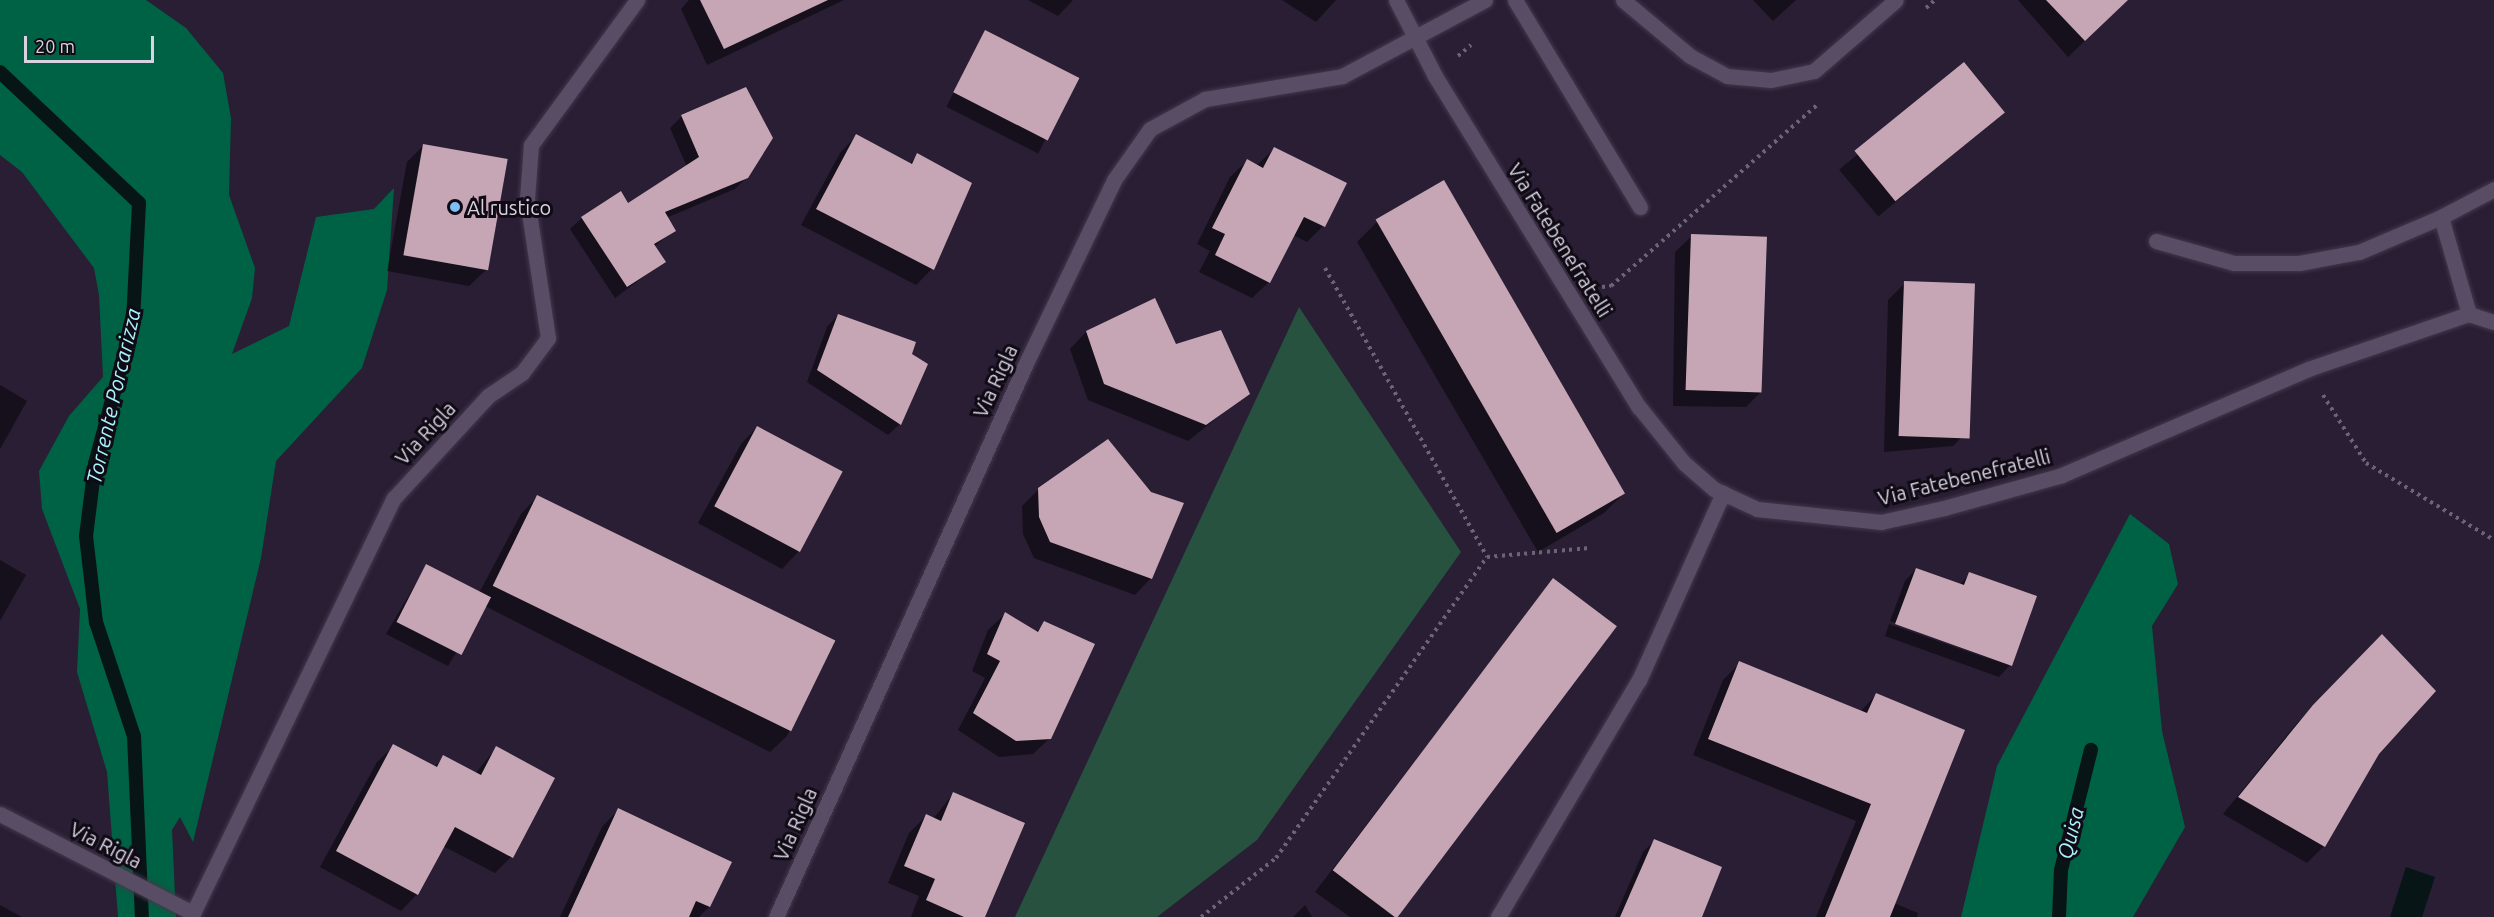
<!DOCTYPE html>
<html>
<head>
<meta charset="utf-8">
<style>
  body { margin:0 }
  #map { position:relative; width:2494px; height:917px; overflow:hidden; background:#291e34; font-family:Ubuntu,sans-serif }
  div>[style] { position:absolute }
  .green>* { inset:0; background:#26523f }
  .forest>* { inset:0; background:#006244 }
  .water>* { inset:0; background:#081517 }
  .shadow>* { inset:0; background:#0007; transform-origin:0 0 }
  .stream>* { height:14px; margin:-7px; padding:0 7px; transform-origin:7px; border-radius:7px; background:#081517 }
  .building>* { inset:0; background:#c6a6b4; transform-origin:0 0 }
  .path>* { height:4px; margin-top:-2px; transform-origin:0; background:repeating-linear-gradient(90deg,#6d6377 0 3px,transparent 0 7.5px) }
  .roads { filter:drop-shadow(0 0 2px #42384b) drop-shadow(0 0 2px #42384b) }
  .service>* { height:15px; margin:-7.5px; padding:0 7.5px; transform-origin:7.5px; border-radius:7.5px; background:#594d66 }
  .minor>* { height:15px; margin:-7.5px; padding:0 7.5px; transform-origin:7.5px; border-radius:7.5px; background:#594d66 }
  .dots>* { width:16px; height:16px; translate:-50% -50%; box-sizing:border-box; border:3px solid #0f0a14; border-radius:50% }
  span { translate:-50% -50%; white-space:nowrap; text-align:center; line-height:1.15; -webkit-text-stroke:6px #0f0a14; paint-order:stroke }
  .poi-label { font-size:20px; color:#d9d2e1 }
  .left { translate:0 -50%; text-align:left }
  .street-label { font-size:20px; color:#d9d2e1 }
  .water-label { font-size:21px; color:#a9f3fd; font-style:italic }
  .scale { position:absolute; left:24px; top:36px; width:130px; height:27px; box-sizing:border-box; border:3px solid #d9d2e1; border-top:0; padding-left:8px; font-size:18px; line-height:21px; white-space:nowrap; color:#d9d2e1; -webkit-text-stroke:4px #0f0a14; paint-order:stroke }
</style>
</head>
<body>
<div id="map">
  <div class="green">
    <div style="clip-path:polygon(1299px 307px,1461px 552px,1257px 840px,1157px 917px,1015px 917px)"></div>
  </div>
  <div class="forest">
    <div style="clip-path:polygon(0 0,146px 0,186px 28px,223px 73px,231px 118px,229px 195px,255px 268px,252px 298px,232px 354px,289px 326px,316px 217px,374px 209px,394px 188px,387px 290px,362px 368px,276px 461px,261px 558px,193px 842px,180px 817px,172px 830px,176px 917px,118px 917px,107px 772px,77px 672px,80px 609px,42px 509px,39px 471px,69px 416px,103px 377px,99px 295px,94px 268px,22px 172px,0 155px)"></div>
    <div style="clip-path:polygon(2130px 514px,2169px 544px,2178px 584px,2152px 626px,2162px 731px,2185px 827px,2133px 917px,1961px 917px,1997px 766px)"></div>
  </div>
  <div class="water">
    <div style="clip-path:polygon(2406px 867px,2435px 877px,2422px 917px,2390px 917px)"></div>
  </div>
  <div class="shadow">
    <div style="clip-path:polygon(689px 0,844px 0,707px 65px,681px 9px)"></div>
    <div style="clip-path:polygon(1028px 0,1073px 0,1058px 16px)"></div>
    <div style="clip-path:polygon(1282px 0,1336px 0,1316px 22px)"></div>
    <div style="clip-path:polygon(1753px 0,1796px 0,1773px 21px)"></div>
    <div style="clip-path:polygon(2018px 0,2127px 0,2068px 57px)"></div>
    <div style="left:985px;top:31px;width:103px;height:85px;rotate:27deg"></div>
    <div style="left:1964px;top:65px;width:61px;height:163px;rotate:50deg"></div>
    <div style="clip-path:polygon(682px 116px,747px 177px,735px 189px,666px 218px,674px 230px,654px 247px,664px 262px,615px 298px,570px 229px,582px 218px,628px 205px,687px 167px,670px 128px)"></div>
    <div style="clip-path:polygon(856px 136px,909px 164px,918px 155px,932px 269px,916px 285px,801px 225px,840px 153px)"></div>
    <div style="clip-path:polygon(423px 146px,486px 270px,469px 286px,387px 271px,407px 162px)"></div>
    <div style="clip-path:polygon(1274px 149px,1323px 226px,1307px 242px,1293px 235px,1269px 282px,1252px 298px,1199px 272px,1210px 251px,1197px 244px,1230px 177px,1247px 161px,1257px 165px)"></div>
    <div style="clip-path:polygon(1377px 222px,1624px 493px,1604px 513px,1538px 552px,1357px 242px)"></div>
    <div style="clip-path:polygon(1692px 236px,1762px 391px,1746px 407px,1673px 406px,1675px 252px)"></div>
    <div style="clip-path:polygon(1905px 283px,1970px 429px,1953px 446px,1884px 452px,1888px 300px)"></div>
    <div style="clip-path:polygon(838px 315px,910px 355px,900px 424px,888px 435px,807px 382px,827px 327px)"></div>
    <div style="clip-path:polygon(1086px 332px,1175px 346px,1248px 393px,1188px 441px,1088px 400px,1070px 349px)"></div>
    <div style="clip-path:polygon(0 385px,27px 401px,0 449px)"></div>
    <div style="clip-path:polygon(757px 427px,798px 552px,782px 569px,698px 523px,741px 444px)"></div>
    <div style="clip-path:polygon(1039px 489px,1151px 578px,1135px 595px,1034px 558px,1023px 534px,1022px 506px)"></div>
    <div style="clip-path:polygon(537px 497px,832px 644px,787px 736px,770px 752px,485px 606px,448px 666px,386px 634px,426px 566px,479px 593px,521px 514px)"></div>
    <div style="clip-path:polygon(0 560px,26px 575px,0 621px)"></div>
    <div style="clip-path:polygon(1916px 569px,1959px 585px,1970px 574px,2010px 665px,1999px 677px,1885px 636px,1889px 624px,2006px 665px,1890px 621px,1905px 581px)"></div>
    <div style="clip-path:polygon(1553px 580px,1397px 917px,1350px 917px,1315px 892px)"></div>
    <div style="clip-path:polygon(1005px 614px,1035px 633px,1045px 623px,1050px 738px,1033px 754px,999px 757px,958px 730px,985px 678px,972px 671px,988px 630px)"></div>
    <div style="clip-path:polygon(2382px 636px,2377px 753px,2324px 846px,2307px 863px,2223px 814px,2297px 723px)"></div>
    <div style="clip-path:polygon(1740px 663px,1860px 712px,1876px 695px,1894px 903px,1918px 913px,1917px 917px,1816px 917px,1856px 821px,1693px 755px,1723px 680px)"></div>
    <div style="clip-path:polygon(394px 746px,434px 767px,444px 757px,475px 774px,496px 748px,511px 857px,495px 873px,443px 846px,417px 894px,401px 911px,320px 867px,377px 762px)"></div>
    <div style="clip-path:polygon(953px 794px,984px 917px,911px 917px,919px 896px,888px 883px,909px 833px,926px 816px,933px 819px)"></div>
    <div style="clip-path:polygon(618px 810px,709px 907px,699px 917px,560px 917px,602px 827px)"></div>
    <div style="clip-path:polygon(1654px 841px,1700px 917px,1615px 917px,1643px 852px)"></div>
    <div style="clip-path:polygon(0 905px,22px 917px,0 917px)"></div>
    <div style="clip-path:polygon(1305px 905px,1312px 917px,1293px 917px)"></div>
  </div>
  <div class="stream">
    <div style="left:0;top:72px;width:191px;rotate:43.3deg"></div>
    <div style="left:139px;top:203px;width:118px;rotate:92.9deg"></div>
    <div style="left:133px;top:321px;width:148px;rotate:104.9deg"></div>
    <div style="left:95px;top:464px;width:73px;rotate:97.1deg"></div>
    <div style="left:86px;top:536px;width:87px;rotate:83.4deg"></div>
    <div style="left:96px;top:622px;width:120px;rotate:71.6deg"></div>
    <div style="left:134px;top:736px;width:181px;rotate:87.5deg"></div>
    <div style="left:2059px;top:917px;width:47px;rotate:-87.6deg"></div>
    <div style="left:2061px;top:870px;width:124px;rotate:-76deg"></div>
  </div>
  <div class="building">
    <div style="clip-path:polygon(700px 0,828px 0,724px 49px)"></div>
    <div style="clip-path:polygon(2046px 0,2128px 0,2085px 41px)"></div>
    <div style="left:985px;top:30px;width:106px;height:70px;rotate:27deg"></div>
    <div style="left:1964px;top:62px;width:65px;height:141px;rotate:51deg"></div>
    <div style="clip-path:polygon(746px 87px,773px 138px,748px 178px,665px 212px,676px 231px,654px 244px,666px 262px,627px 287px,581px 217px,621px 191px,628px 203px,699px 157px,681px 115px)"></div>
    <div style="clip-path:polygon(856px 134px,912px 164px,917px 153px,972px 183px,934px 270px,816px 209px)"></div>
    <div style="left:423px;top:144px;width:86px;height:113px;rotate:10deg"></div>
    <div style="clip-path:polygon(1274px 147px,1347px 183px,1325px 227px,1304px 217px,1270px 283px,1215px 255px,1225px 234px,1212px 228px,1247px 159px,1263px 168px)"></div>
    <div style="left:1444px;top:180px;width:362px;height:79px;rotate:60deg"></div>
    <div style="left:1691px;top:234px;width:76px;height:156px;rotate:2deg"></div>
    <div style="left:1904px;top:281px;width:71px;height:155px;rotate:2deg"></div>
    <div style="clip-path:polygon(1155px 298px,1176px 344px,1221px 330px,1250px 394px,1206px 425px,1104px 384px,1086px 331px)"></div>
    <div style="clip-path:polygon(838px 314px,916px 342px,912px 354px,928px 364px,901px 425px,817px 370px)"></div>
    <div style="left:757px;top:426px;width:97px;height:91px;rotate:28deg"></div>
    <div style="clip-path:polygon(1108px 439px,1151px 492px,1184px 503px,1152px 579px,1050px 542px,1039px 517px,1038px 488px)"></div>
    <div style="left:537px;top:495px;width:332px;height:101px;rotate:26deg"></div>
    <div style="left:426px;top:564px;width:73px;height:65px;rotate:27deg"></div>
    <div style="clip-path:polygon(1916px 568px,1964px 585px,1969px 572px,2037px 596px,2012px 666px,1895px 624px)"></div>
    <div style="left:1553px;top:578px;width:80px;height:366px;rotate:37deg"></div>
    <div style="clip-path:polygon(1005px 612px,1038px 632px,1044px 621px,1095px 644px,1051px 739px,1016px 741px,973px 713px,1000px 661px,987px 654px)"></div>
    <div style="clip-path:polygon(2382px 634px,2436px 691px,2379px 754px,2325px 847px,2238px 797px,2313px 705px)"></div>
    <div style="clip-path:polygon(1739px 661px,1867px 713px,1876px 693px,1965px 730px,1890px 917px,1825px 917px,1871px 804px,1708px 739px)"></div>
    <div style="clip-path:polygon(393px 744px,437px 767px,443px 755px,481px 775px,496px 746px,555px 778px,513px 858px,455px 827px,418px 895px,336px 851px)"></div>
    <div style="clip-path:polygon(953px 792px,1025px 823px,985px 917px,964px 917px,926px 900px,935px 879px,904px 866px,926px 814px,941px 821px)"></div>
    <div style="clip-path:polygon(618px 808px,732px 862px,710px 907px,696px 901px,689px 917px,568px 917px)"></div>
    <div style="clip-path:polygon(1654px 839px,1722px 867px,1702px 917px,1620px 917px)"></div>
  </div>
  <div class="path">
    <div style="left:1926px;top:8px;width:12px;rotate:-42deg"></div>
    <div style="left:1458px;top:56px;width:17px;rotate:-40deg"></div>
    <div style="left:1325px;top:268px;width:331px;rotate:60.7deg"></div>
    <div style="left:1487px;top:557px;width:103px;rotate:-5deg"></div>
    <div style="left:1602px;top:287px;width:9px;rotate:-6deg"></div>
    <div style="left:1611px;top:286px;width:277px;rotate:-41.3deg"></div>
    <div style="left:2323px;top:395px;width:80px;rotate:57.7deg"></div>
    <div style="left:2366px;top:463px;width:149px;rotate:31deg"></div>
    <div style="left:1201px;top:917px;width:95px;rotate:-38.2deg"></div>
    <div style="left:1276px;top:858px;width:368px;rotate:-55deg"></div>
  </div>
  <div class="roads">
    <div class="service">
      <div style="left:1515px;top:0;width:242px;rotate:58.9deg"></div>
    </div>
    <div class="minor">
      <div style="left:1396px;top:0;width:85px;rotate:62.8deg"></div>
      <div style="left:1435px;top:76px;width:389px;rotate:58.4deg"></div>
      <div style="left:1639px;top:407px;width:72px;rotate:51.2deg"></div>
      <div style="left:1684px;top:463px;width:40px;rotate:41deg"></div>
      <div style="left:1714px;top:489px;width:47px;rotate:24.9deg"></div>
      <div style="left:1757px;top:509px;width:125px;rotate:6deg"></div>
      <div style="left:1881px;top:522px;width:65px;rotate:-12.5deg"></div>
      <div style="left:1944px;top:508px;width:123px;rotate:-15.6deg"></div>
      <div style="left:2062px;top:475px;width:268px;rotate:-23.3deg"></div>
      <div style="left:2308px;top:369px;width:170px;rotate:-18.9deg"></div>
      <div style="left:2469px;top:314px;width:26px;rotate:18deg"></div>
      <div style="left:1623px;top:0;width:87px;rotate:39.9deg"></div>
      <div style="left:1690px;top:56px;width:42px;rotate:28.4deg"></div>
      <div style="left:1727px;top:76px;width:44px;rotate:5.2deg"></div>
      <div style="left:1771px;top:80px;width:44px;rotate:-11.8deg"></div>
      <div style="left:1814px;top:71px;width:108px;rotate:-40.9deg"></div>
      <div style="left:2156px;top:241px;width:81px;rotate:15.8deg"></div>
      <div style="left:2234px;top:263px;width:65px"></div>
      <div style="left:2299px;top:263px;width:61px;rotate:-10.4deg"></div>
      <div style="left:2359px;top:252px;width:89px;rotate:-23.1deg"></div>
      <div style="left:2469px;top:314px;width:101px;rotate:-106.1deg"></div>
      <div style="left:2441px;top:217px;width:60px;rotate:-27.8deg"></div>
      <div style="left:0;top:814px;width:217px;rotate:27.2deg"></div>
      <div style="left:193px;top:913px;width:461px;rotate:-64.2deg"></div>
      <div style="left:394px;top:498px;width:139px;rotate:-47.3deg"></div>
      <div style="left:488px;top:396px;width:41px;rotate:-34.1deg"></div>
      <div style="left:522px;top:373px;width:44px;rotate:-53.4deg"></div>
      <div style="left:548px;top:338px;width:141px;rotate:-98.6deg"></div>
      <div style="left:527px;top:199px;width:54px;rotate:-85.8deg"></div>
      <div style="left:531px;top:145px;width:180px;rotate:-53.8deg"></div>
      <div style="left:776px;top:917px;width:610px;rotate:-65.7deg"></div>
      <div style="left:1027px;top:361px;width:201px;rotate:-64.3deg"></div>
      <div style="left:1114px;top:180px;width:62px;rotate:-54.8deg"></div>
      <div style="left:1150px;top:129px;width:63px;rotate:-28.6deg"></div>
      <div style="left:1205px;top:99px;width:139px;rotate:-9.5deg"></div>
      <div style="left:1342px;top:76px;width:162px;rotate:-28deg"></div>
      <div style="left:1498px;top:917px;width:276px;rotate:-59.3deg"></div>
      <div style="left:1639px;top:680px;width:205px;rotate:-65.8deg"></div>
    </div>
  </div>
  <div class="dots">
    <div style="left:455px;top:207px;background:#7dbef9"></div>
  </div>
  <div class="poi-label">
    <span class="left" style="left:467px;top:207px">Al rustico</span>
  </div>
  <div class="street-label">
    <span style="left:1560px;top:240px;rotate:58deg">Via Fatebenefratelli</span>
    <span style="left:995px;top:381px;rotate:-65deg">Via Rigla</span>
    <span style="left:425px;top:433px;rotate:-47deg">Via Rigla</span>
    <span style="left:1964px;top:477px;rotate:-14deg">Via Fatebenefratelli</span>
    <span style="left:795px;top:824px;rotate:-66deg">Via Rigla</span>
    <span style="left:106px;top:845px;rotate:27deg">Via Rigla</span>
  </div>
  <div class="water-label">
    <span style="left:113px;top:396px;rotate:-77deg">Torrente Porcarizza</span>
    <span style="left:2070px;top:833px;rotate:-76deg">Quisa</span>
  </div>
  <div class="scale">20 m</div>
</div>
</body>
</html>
